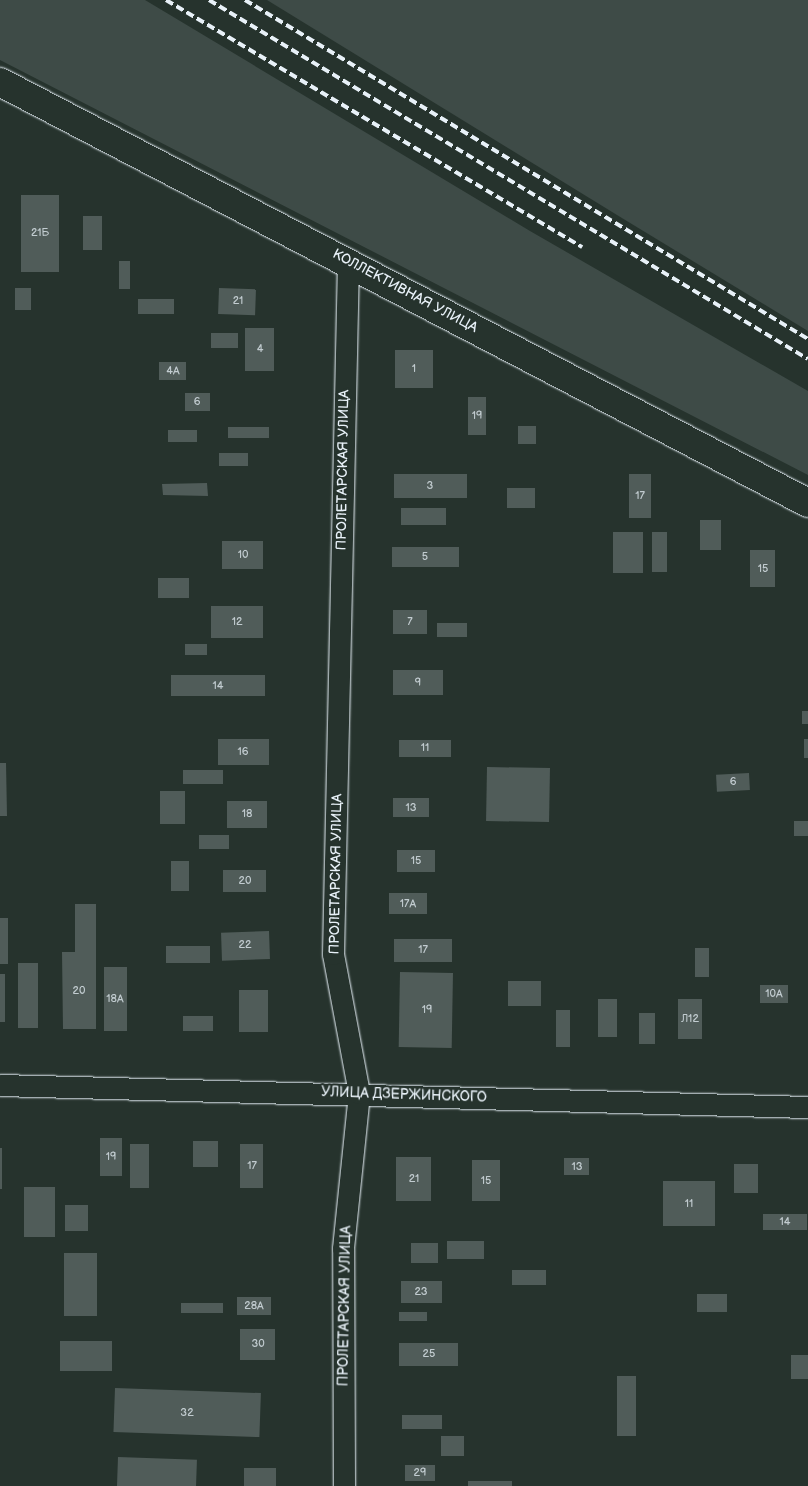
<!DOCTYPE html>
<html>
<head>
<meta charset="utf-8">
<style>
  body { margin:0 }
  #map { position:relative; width:808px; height:1486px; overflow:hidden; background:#26332d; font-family:"Balsamiq Sans",sans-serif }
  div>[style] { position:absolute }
  .green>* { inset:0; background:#3e4b47 }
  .building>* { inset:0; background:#505c59; transform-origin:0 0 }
  .roads { filter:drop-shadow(0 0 1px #e8f1f8) drop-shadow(0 0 1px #e8f1f8) }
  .street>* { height:21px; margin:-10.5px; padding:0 10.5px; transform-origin:10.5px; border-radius:10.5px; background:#26332d }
  .secondary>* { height:28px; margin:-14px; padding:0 14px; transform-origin:14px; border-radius:14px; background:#26332d }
  .rail>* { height:4px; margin-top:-2px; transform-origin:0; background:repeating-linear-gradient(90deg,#e8f1f8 0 8px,transparent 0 12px) }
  span { translate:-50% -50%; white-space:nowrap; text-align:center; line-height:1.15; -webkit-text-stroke:4px #26332d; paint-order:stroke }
  .number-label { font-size:11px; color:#c2ccd0 }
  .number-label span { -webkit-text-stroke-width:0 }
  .street-label { font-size:14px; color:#e8f1f8 }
</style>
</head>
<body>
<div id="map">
  <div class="green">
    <div style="clip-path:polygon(0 0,145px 0,530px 231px,808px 391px,808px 475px,0 60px)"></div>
    <div style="clip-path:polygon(267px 0,808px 0,808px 331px,617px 215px)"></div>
  </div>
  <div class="building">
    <div style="left:21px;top:195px;width:38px;height:77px"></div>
    <div style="left:83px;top:216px;width:19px;height:34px"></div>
    <div style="left:119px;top:261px;width:11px;height:28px"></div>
    <div style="left:15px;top:288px;width:16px;height:22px"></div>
    <div style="left:219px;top:288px;width:37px;height:26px;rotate:2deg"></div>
    <div style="left:138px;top:299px;width:36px;height:15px"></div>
    <div style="left:245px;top:328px;width:29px;height:43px"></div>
    <div style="left:211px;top:333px;width:27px;height:15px"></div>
    <div style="left:433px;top:350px;width:38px;height:38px;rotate:90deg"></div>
    <div style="left:159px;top:362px;width:27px;height:18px"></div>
    <div style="left:185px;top:393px;width:25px;height:18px"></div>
    <div style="left:468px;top:397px;width:18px;height:38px"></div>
    <div style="left:518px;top:426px;width:18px;height:18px"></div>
    <div style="left:228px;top:427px;width:41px;height:11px"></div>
    <div style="left:168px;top:430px;width:29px;height:12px"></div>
    <div style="left:219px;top:453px;width:29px;height:13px"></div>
    <div style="left:467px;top:474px;width:24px;height:73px;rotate:90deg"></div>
    <div style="left:629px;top:474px;width:22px;height:44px"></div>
    <div style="clip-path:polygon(207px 483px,208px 496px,163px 495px,162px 484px)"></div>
    <div style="left:507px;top:488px;width:28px;height:20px"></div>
    <div style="left:401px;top:508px;width:45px;height:17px"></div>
    <div style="left:700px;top:520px;width:21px;height:30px"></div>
    <div style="left:613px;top:532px;width:30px;height:41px"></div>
    <div style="left:652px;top:532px;width:15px;height:40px"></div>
    <div style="left:222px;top:541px;width:41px;height:28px"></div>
    <div style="left:392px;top:547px;width:67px;height:20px"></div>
    <div style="left:750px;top:550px;width:25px;height:37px"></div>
    <div style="left:158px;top:578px;width:31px;height:20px"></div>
    <div style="left:211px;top:606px;width:52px;height:32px"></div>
    <div style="left:393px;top:610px;width:34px;height:24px"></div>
    <div style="left:437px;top:623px;width:30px;height:14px"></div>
    <div style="left:185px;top:644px;width:22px;height:11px"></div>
    <div style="left:443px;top:670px;width:25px;height:50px;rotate:90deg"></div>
    <div style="left:171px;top:675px;width:94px;height:21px"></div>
    <div style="left:802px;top:711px;width:6px;height:13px"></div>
    <div style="left:218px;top:739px;width:51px;height:26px"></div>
    <div style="left:804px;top:739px;width:4px;height:19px"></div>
    <div style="left:399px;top:740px;width:52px;height:17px"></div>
    <div style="clip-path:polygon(0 763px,6px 763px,7px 816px,0 816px)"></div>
    <div style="left:487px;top:767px;width:63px;height:54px;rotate:1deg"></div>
    <div style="left:223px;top:770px;width:14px;height:40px;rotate:90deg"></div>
    <div style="left:749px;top:773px;width:17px;height:33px;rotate:87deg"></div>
    <div style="left:160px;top:791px;width:25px;height:33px"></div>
    <div style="left:393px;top:798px;width:36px;height:19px"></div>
    <div style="left:227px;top:801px;width:40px;height:27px"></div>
    <div style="left:794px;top:821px;width:14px;height:15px"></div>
    <div style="left:199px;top:835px;width:30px;height:14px"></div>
    <div style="left:397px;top:850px;width:38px;height:22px"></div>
    <div style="left:171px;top:861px;width:18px;height:30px"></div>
    <div style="left:223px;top:870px;width:43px;height:22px"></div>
    <div style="left:389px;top:893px;width:38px;height:21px"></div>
    <div style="clip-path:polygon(75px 904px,96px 904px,96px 1029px,63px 1029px,62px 952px,75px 952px)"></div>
    <div style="left:0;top:918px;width:8px;height:46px"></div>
    <div style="left:269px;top:931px;width:28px;height:48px;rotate:88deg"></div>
    <div style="left:394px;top:939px;width:58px;height:23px"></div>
    <div style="left:166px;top:946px;width:44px;height:17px"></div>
    <div style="left:695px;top:948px;width:14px;height:29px"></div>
    <div style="left:18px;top:963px;width:20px;height:65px"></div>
    <div style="left:104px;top:967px;width:23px;height:64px"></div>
    <div style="left:400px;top:972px;width:53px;height:75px;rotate:1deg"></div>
    <div style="left:0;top:974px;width:5px;height:48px"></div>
    <div style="left:508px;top:981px;width:33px;height:25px"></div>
    <div style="left:760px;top:985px;width:28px;height:18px"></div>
    <div style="left:239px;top:990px;width:29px;height:42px"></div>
    <div style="left:598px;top:999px;width:19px;height:38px"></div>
    <div style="left:678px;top:999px;width:24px;height:40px"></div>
    <div style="left:556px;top:1010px;width:14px;height:37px"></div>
    <div style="left:639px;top:1013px;width:16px;height:31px"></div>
    <div style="left:213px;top:1016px;width:15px;height:30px;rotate:90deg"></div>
    <div style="left:100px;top:1138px;width:22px;height:38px"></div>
    <div style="left:193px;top:1141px;width:25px;height:26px"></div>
    <div style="left:130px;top:1144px;width:19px;height:44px"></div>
    <div style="left:240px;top:1144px;width:23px;height:44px"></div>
    <div style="left:0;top:1148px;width:2px;height:41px"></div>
    <div style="left:396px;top:1157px;width:35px;height:44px"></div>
    <div style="left:564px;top:1158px;width:25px;height:17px"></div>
    <div style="left:472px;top:1160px;width:28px;height:41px"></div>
    <div style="left:734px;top:1164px;width:24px;height:29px"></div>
    <div style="left:663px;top:1181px;width:52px;height:45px"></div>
    <div style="left:24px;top:1187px;width:31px;height:50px"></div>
    <div style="left:65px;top:1205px;width:23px;height:26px"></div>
    <div style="left:763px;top:1214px;width:44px;height:16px"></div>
    <div style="left:447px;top:1241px;width:37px;height:18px"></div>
    <div style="left:411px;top:1243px;width:27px;height:20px"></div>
    <div style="left:64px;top:1253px;width:33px;height:63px"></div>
    <div style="left:512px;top:1270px;width:34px;height:15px"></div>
    <div style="left:401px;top:1281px;width:41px;height:22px"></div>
    <div style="left:697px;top:1294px;width:30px;height:18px"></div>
    <div style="left:271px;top:1297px;width:18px;height:34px;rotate:90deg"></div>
    <div style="left:181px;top:1303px;width:42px;height:10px"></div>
    <div style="left:399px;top:1312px;width:28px;height:9px"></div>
    <div style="left:240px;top:1329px;width:35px;height:31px"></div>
    <div style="left:60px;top:1341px;width:52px;height:30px"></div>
    <div style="left:399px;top:1343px;width:59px;height:23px"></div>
    <div style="left:791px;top:1355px;width:17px;height:24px"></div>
    <div style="left:636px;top:1376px;width:60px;height:19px;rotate:90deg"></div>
    <div style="left:115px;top:1388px;width:146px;height:44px;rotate:2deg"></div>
    <div style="left:402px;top:1415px;width:40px;height:14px"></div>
    <div style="left:464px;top:1436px;width:20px;height:23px;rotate:90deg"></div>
    <div style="left:118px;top:1457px;width:79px;height:29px;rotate:2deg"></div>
    <div style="left:405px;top:1465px;width:30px;height:16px"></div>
    <div style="left:276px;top:1468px;width:18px;height:32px;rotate:90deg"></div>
    <div style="left:468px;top:1481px;width:44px;height:5px"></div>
  </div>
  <div class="roads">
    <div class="street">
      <div style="left:0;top:1085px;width:808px;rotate:1.56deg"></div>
      <div style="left:344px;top:1486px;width:238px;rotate:-90.2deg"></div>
      <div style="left:343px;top:1248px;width:156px;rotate:-84.1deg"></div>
      <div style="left:359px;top:1093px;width:141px;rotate:-100.6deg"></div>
      <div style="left:333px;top:954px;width:694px;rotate:-88.76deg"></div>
    </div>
    <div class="secondary">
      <div style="left:0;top:82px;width:911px;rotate:27.52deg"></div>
    </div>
  </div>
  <div class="rail">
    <div style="left:166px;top:0;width:484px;rotate:30.7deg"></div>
    <div style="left:209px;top:0;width:698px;rotate:30.94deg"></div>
    <div style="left:245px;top:0;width:657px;rotate:31.05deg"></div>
  </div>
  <div class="number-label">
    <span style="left:40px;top:233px">21Б</span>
    <span style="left:238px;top:301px">21</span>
    <span style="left:260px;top:349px">4</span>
    <span style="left:414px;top:369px">1</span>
    <span style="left:173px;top:371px">4А</span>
    <span style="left:197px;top:402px">6</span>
    <span style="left:477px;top:416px">19</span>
    <span style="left:430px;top:486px">3</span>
    <span style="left:640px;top:496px">17</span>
    <span style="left:243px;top:555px">10</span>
    <span style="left:425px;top:557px">5</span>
    <span style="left:763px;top:569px">15</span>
    <span style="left:237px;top:622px">12</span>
    <span style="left:410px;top:622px">7</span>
    <span style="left:418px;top:683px">9</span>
    <span style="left:218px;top:686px">14</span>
    <span style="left:425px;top:748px">11</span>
    <span style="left:243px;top:752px">16</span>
    <span style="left:733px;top:782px">6</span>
    <span style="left:411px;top:808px">13</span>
    <span style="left:247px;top:814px">18</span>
    <span style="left:416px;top:861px">15</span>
    <span style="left:245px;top:881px">20</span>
    <span style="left:408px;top:904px">17А</span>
    <span style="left:245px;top:945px">22</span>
    <span style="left:423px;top:950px">17</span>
    <span style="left:79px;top:991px">20</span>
    <span style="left:774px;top:994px">10А</span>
    <span style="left:115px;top:999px">18А</span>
    <span style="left:427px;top:1010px">19</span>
    <span style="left:690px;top:1019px">Л12</span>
    <span style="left:111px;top:1157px">19</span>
    <span style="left:252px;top:1166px">17</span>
    <span style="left:577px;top:1167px">13</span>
    <span style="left:414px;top:1179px">21</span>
    <span style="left:486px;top:1181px">15</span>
    <span style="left:689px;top:1204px">11</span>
    <span style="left:785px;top:1222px">14</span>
    <span style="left:421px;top:1292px">23</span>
    <span style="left:254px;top:1306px">28А</span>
    <span style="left:258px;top:1344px">30</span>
    <span style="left:429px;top:1354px">25</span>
    <span style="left:187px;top:1413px">32</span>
    <span style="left:420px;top:1473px">29</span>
  </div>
  <div class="street-label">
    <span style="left:405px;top:291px;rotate:28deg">КОЛЛЕКТИВНАЯ УЛИЦА</span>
    <span style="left:343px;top:470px;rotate:-89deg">ПРОЛЕТАРСКАЯ УЛИЦА</span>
    <span style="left:336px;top:874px;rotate:-89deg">ПРОЛЕТАРСКАЯ УЛИЦА</span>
    <span style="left:404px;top:1095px;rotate:2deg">УЛИЦА ДЗЕРЖИНСКОГО</span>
    <span style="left:345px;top:1306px;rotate:-89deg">ПРОЛЕТАРСКАЯ УЛИЦА</span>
  </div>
</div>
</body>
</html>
